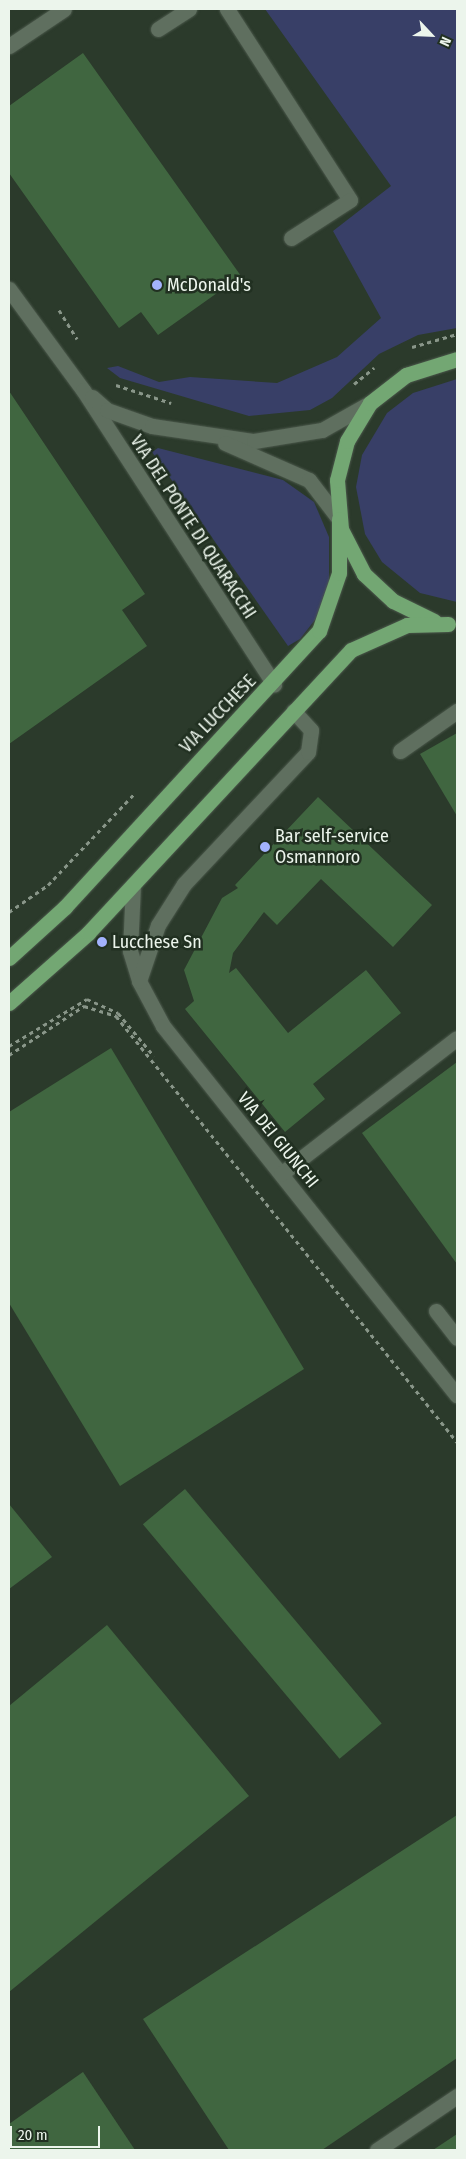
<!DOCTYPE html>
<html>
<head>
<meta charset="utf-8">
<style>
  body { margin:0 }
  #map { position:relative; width:466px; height:2159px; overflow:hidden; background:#2b3a2b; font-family:"Fira Sans Condensed",sans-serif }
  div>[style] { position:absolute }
  .green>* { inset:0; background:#383f67 }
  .building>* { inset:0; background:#406640; transform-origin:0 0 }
  .path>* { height:3px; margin-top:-1.5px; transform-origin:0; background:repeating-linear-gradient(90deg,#899689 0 4px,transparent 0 8px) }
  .roads { filter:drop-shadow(0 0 1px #4b584b) drop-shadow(0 0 1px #4b584b) }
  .minor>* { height:15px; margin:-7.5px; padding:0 7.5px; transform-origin:7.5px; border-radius:7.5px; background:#5f6f5f }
  .major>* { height:15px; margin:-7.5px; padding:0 7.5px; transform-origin:7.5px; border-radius:7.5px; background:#73a773 }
  .dots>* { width:14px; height:14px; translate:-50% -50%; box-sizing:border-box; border:2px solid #213021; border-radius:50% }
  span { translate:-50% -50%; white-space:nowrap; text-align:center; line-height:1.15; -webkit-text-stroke:5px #213021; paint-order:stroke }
  .poi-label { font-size:18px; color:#ecf5ec }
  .left { translate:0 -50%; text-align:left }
  .street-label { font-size:18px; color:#ecf5ec }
  .frame { position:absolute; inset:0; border:10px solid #ecf5ec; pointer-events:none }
  .north { position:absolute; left:406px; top:10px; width:50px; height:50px; -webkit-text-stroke:4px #213021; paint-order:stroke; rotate:115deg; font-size:14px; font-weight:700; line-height:20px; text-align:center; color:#ecf5ec }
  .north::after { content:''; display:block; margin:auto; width:18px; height:22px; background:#ecf5ec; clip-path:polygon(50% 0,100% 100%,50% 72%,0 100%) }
  .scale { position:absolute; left:10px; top:2126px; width:90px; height:22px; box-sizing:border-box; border:2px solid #ecf5ec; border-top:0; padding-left:6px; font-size:15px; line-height:18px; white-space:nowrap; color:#ecf5ec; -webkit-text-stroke:4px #213021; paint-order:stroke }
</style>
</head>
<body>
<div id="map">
  <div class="green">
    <div style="clip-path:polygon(265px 9px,457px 9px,457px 328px,418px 335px,379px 354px,332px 398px,310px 410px,249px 416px,120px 378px,107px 368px,118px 366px,159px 382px,190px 377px,277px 383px,337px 357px,381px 318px,333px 231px,391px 186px)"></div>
    <div style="clip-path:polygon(457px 379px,457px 602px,420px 593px,382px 562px,365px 534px,356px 487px,362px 455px,387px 413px,413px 393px)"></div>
    <div style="clip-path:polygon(158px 448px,283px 480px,314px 502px,329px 537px,329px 585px,318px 616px,300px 639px,288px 646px,152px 452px)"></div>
  </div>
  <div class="building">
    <div style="clip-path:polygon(83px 53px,241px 276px,158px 335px,141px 312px,119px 328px,9px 173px,9px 106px)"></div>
    <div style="clip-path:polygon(9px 391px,145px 594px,122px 610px,147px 646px,9px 744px)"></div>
    <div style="clip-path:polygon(457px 733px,457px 816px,420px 754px)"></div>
    <div style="clip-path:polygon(318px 797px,432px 905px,393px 947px,321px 879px,277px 925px,264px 912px,233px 953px,229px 973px,236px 968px,288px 1033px,366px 970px,401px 1013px,313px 1084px,325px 1099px,285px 1132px,185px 1009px,194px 1001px,184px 970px,222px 898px,238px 888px,235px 885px)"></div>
    <div style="clip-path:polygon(111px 1048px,304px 1369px,120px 1486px,9px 1303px,9px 1112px)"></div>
    <div style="clip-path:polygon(457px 1062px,457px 1264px,362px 1133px)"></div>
    <div style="left:185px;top:1489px;width:306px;height:55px;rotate:50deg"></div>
    <div style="clip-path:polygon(9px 1504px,52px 1557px,9px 1589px)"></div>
    <div style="clip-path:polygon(107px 1625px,249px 1796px,9px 1992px,9px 1706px)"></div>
    <div style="clip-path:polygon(457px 1815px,457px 2058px,322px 2150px,229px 2150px,143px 2019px)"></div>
    <div style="clip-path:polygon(83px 2072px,135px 2150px,9px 2150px,9px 2124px)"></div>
    <div style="clip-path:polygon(457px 2134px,457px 2150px,433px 2150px)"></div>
  </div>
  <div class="path">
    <div style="left:59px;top:310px;width:34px;rotate:58deg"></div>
    <div style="left:412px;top:347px;width:47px;rotate:-16.1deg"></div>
    <div style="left:354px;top:384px;width:26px;rotate:-39deg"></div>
    <div style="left:116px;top:385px;width:58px;rotate:18.1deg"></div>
    <div style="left:9px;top:912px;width:47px;rotate:-34.7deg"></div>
    <div style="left:48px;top:885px;width:127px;rotate:-46.6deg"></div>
    <div style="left:9px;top:1046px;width:91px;rotate:-31.1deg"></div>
    <div style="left:87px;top:999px;width:34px;rotate:24deg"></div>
    <div style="left:118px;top:1013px;width:56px;rotate:50.1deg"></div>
    <div style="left:9px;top:1055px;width:90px;rotate:-33.2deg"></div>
    <div style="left:84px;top:1006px;width:34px;rotate:17deg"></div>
    <div style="left:116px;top:1016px;width:546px;rotate:51.32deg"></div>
  </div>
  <div class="roads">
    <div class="minor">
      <div style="left:227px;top:9px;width:227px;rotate:57.2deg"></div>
      <div style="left:350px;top:200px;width:70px;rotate:147.2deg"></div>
      <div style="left:158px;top:29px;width:37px;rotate:-33deg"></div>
      <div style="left:9px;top:46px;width:66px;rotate:-33.9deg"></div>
      <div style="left:9px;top:289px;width:125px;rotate:53.8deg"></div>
      <div style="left:83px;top:390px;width:351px;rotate:57deg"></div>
      <div style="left:92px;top:397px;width:20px;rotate:41deg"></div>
      <div style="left:107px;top:410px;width:48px;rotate:19.6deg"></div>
      <div style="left:152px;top:426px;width:103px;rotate:8.4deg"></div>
      <div style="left:254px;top:441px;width:69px;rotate:-9.2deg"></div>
      <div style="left:322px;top:430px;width:55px;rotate:-29.4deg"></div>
      <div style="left:225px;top:443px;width:92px;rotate:23.8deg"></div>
      <div style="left:309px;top:480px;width:49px;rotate:52.4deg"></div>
      <div style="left:400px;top:751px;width:70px;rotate:-35.1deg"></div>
      <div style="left:133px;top:885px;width:66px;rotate:92.6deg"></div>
      <div style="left:130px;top:951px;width:31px;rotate:73deg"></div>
      <div style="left:139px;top:981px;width:51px;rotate:61.9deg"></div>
      <div style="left:163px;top:1026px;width:472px;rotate:51.5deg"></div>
      <div style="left:139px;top:981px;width:59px;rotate:-71.3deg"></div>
      <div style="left:158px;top:925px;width:49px;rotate:-57.6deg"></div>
      <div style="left:184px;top:884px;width:181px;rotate:-46.8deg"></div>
      <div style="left:308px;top:752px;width:22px;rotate:-82deg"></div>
      <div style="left:311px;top:730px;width:26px;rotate:-133deg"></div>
      <div style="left:281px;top:1174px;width:222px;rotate:-37.7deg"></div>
      <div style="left:436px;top:1311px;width:34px;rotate:52deg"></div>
      <div style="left:377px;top:2150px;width:97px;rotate:-34deg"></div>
    </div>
    <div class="major">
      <div style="left:434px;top:621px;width:46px;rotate:-154deg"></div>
      <div style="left:393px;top:601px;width:40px;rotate:-137deg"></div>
      <div style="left:364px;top:574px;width:51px;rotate:-117.1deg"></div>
      <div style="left:341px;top:529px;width:49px;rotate:-94.7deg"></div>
      <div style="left:337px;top:480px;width:40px;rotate:-75.6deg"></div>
      <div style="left:347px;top:441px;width:44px;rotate:-58.8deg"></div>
      <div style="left:370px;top:403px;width:46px;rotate:-37.9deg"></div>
      <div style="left:406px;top:375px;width:53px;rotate:-17.4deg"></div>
      <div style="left:9px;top:958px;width:76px;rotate:-42.3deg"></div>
      <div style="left:65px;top:907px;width:375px;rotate:-47.4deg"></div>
      <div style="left:319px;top:631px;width:61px;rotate:-71deg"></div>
      <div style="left:339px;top:573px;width:54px;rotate:-90deg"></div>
      <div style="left:9px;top:1003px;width:106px;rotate:-41.5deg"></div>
      <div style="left:88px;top:933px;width:386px;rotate:-47.1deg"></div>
      <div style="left:351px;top:650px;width:61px;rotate:-24.1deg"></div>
      <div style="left:407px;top:625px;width:41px;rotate:-1.4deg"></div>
    </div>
  </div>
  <div class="dots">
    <div style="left:157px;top:285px;background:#a3b2fd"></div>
    <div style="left:265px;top:847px;background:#a3b2fd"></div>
    <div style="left:102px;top:942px;background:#a3b2fd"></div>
  </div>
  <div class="poi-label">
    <span class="left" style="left:167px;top:285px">McDonald's</span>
    <span class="left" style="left:275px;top:847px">Bar self-service<br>Osmannoro</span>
    <span class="left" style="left:112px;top:942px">Lucchese Sn</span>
  </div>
  <div class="street-label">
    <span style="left:193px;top:527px;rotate:57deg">VIA DEL PONTE DI QUARACCHI</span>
    <span style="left:218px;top:714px;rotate:-46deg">VIA LUCCHESE</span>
    <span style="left:278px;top:1140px;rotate:51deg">VIA DEI GIUNCHI</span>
  </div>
  <div class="frame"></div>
  <div class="north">N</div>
  <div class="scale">20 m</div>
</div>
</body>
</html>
